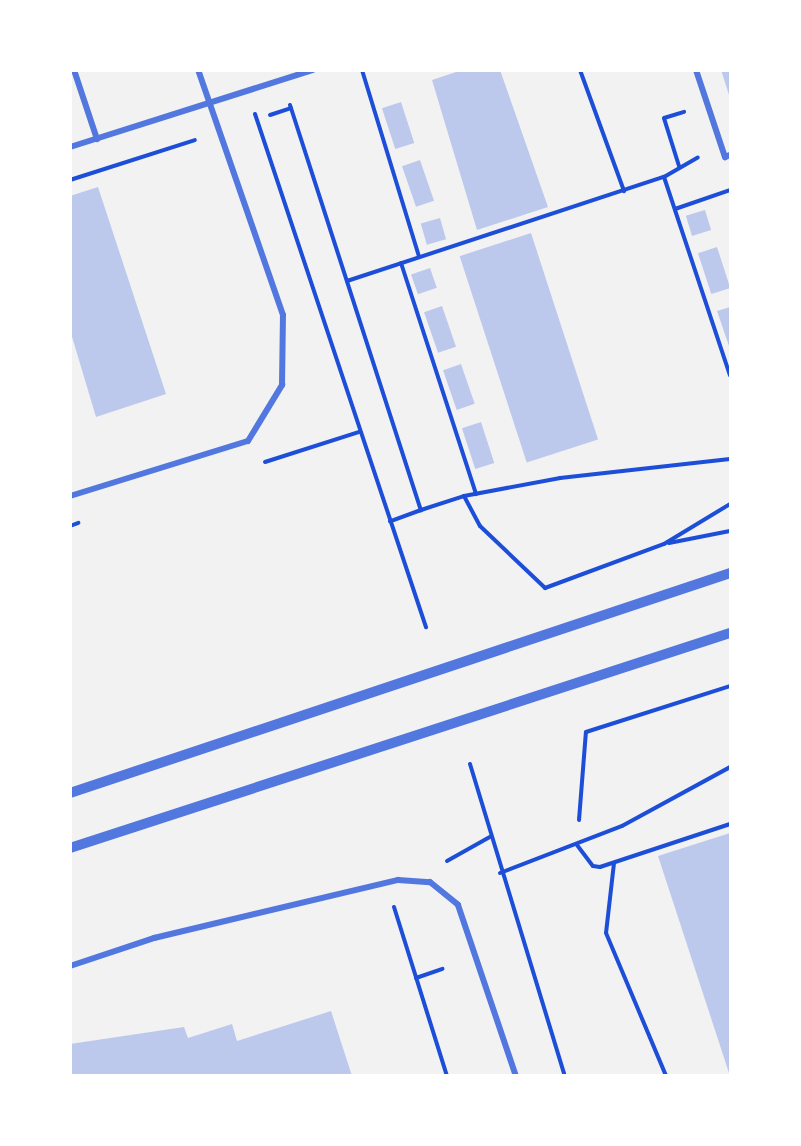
<!DOCTYPE html>
<html>
<head>
<meta charset="utf-8">
<style>
  body { margin:0 }
  #map { position:relative; width:801px; height:1146px; overflow:hidden; background:#f2f2f2; font-family:"Titillium Web",sans-serif }
  div>[style] { position:absolute }
  .building>* { inset:0; background:#bdc9ec; transform-origin:0 0 }
  .path>* { height:4px; margin:-2px; padding:0 2px; transform-origin:2px; border-radius:2px; background:#1d4ed8 }
  .minor>* { height:6px; margin:-3px; padding:0 3px; transform-origin:3px; border-radius:3px; background:#5277de }
  .tertiary>* { height:10px; margin:-5px; padding:0 5px; transform-origin:5px; border-radius:5px; background:#5277de }
  span { translate:-50% -50%; white-space:nowrap; text-align:center; line-height:1.15; -webkit-text-stroke:5px #fff; paint-order:stroke }
  .frame { position:absolute; inset:0; border:72px solid #fff; pointer-events:none }
</style>
</head>
<body>
<div id="map">
  <div class="building">
    <div style="clip-path:polygon(462px 70px,500px 70px,548px 207px,477px 230px,432px 80px)"></div>
    <div style="clip-path:polygon(721px 70px,730px 70px,730px 98px)"></div>
    <div style="left:401px;top:102px;width:43px;height:20px;rotate:72deg"></div>
    <div style="left:420px;top:160px;width:43px;height:19px;rotate:71deg"></div>
    <div style="clip-path:polygon(98px 187px,166px 394px,96px 417px,70px 330px,70px 196px)"></div>
    <div style="left:705px;top:210px;width:21px;height:20px;rotate:73deg"></div>
    <div style="left:440px;top:218px;width:22px;height:20px;rotate:74deg"></div>
    <div style="left:531px;top:233px;width:217px;height:75px;rotate:72deg"></div>
    <div style="left:717px;top:247px;width:43px;height:20px;rotate:72deg"></div>
    <div style="left:430px;top:268px;width:21px;height:20px;rotate:71deg"></div>
    <div style="left:442px;top:306px;width:43px;height:19px;rotate:71deg"></div>
    <div style="clip-path:polygon(730px 307px,730px 349px,717px 311px)"></div>
    <div style="left:461px;top:364px;width:42px;height:19px;rotate:71deg"></div>
    <div style="left:481px;top:422px;width:43px;height:20px;rotate:72deg"></div>
    <div style="clip-path:polygon(730px 833px,730px 1076px,658px 856px)"></div>
    <div style="clip-path:polygon(331px 1011px,352px 1076px,70px 1076px,70px 1044px,184px 1027px,188px 1038px,232px 1024px,237px 1041px)"></div>
  </div>
  <div class="path">
    <div style="left:362px;top:70px;width:195px;rotate:73deg"></div>
    <div style="left:580px;top:70px;width:129px;rotate:70deg"></div>
    <div style="left:290px;top:105px;width:426px;rotate:72.1deg"></div>
    <div style="left:421px;top:510px;width:33px;rotate:160deg"></div>
    <div style="left:255px;top:114px;width:541px;rotate:71.57deg"></div>
    <div style="left:270px;top:115px;width:22px;rotate:-18deg"></div>
    <div style="left:679px;top:166px;width:50px;rotate:-107.4deg"></div>
    <div style="left:664px;top:118px;width:21px;rotate:-17deg"></div>
    <div style="left:664px;top:177px;width:209px;rotate:71.6deg"></div>
    <div style="left:70px;top:180px;width:131px;rotate:-17.7deg"></div>
    <div style="left:675px;top:209px;width:58px;rotate:-19.1deg"></div>
    <div style="left:401px;top:263px;width:243px;rotate:72deg"></div>
    <div style="left:347px;top:281px;width:334px;rotate:-18.2deg"></div>
    <div style="left:664px;top:177px;width:39px;rotate:-30deg"></div>
    <div style="left:265px;top:462px;width:99px;rotate:-17.7deg"></div>
    <div style="left:464px;top:496px;width:34px;rotate:62deg"></div>
    <div style="left:480px;top:526px;width:90px;rotate:43.6deg"></div>
    <div style="left:545px;top:588px;width:127px;rotate:-20.3deg"></div>
    <div style="left:664px;top:544px;width:77px;rotate:-31.2deg"></div>
    <div style="left:421px;top:510px;width:45px;rotate:-18deg"></div>
    <div style="left:464px;top:496px;width:98px;rotate:-10.6deg"></div>
    <div style="left:560px;top:478px;width:171px;rotate:-6.4deg"></div>
    <div style="left:70px;top:526px;width:9px;rotate:-21deg"></div>
    <div style="left:669px;top:543px;width:62px;rotate:-11.1deg"></div>
    <div style="left:470px;top:764px;width:326px;rotate:73.1deg"></div>
    <div style="left:579px;top:820px;width:88px;rotate:-85.5deg"></div>
    <div style="left:586px;top:732px;width:151px;rotate:-17.7deg"></div>
    <div style="left:577px;top:845px;width:26px;rotate:53deg"></div>
    <div style="left:593px;top:866px;width:7px;rotate:8deg"></div>
    <div style="left:600px;top:867px;width:137px;rotate:-18.3deg"></div>
    <div style="left:447px;top:861px;width:49px;rotate:-29.2deg"></div>
    <div style="left:614px;top:863px;width:70px;rotate:96.5deg"></div>
    <div style="left:606px;top:933px;width:155px;rotate:67.2deg"></div>
    <div style="left:500px;top:873px;width:131px;rotate:-21.1deg"></div>
    <div style="left:622px;top:826px;width:123px;rotate:-28.6deg"></div>
    <div style="left:394px;top:907px;width:177px;rotate:72.6deg"></div>
    <div style="left:416px;top:978px;width:28px;rotate:-19deg"></div>
  </div>
  <div class="minor">
    <div style="left:74px;top:70px;width:73px;rotate:71.6deg"></div>
    <div style="left:696px;top:70px;width:92px;rotate:71.6deg"></div>
    <div style="left:725px;top:157px;width:5px;rotate:-22deg"></div>
    <div style="left:70px;top:147px;width:255px;rotate:-17.6deg"></div>
    <div style="left:70px;top:496px;width:186px;rotate:-17.2deg"></div>
    <div style="left:248px;top:441px;width:66px;rotate:-58.7deg"></div>
    <div style="left:282px;top:385px;width:70px;rotate:-89.2deg"></div>
    <div style="left:283px;top:315px;width:259px;rotate:-109.1deg"></div>
    <div style="left:70px;top:966px;width:89px;rotate:-18.4deg"></div>
    <div style="left:154px;top:938px;width:251px;rotate:-13.4deg"></div>
    <div style="left:398px;top:880px;width:32px;rotate:4deg"></div>
    <div style="left:430px;top:882px;width:36px;rotate:39deg"></div>
    <div style="left:458px;top:905px;width:181px;rotate:71.3deg"></div>
  </div>
  <div class="tertiary">
    <div style="left:70px;top:793px;width:696px;rotate:-18.43deg"></div>
    <div style="left:70px;top:848px;width:694px;rotate:-18.04deg"></div>
  </div>
  <div class="frame"></div>
</div>
</body>
</html>
